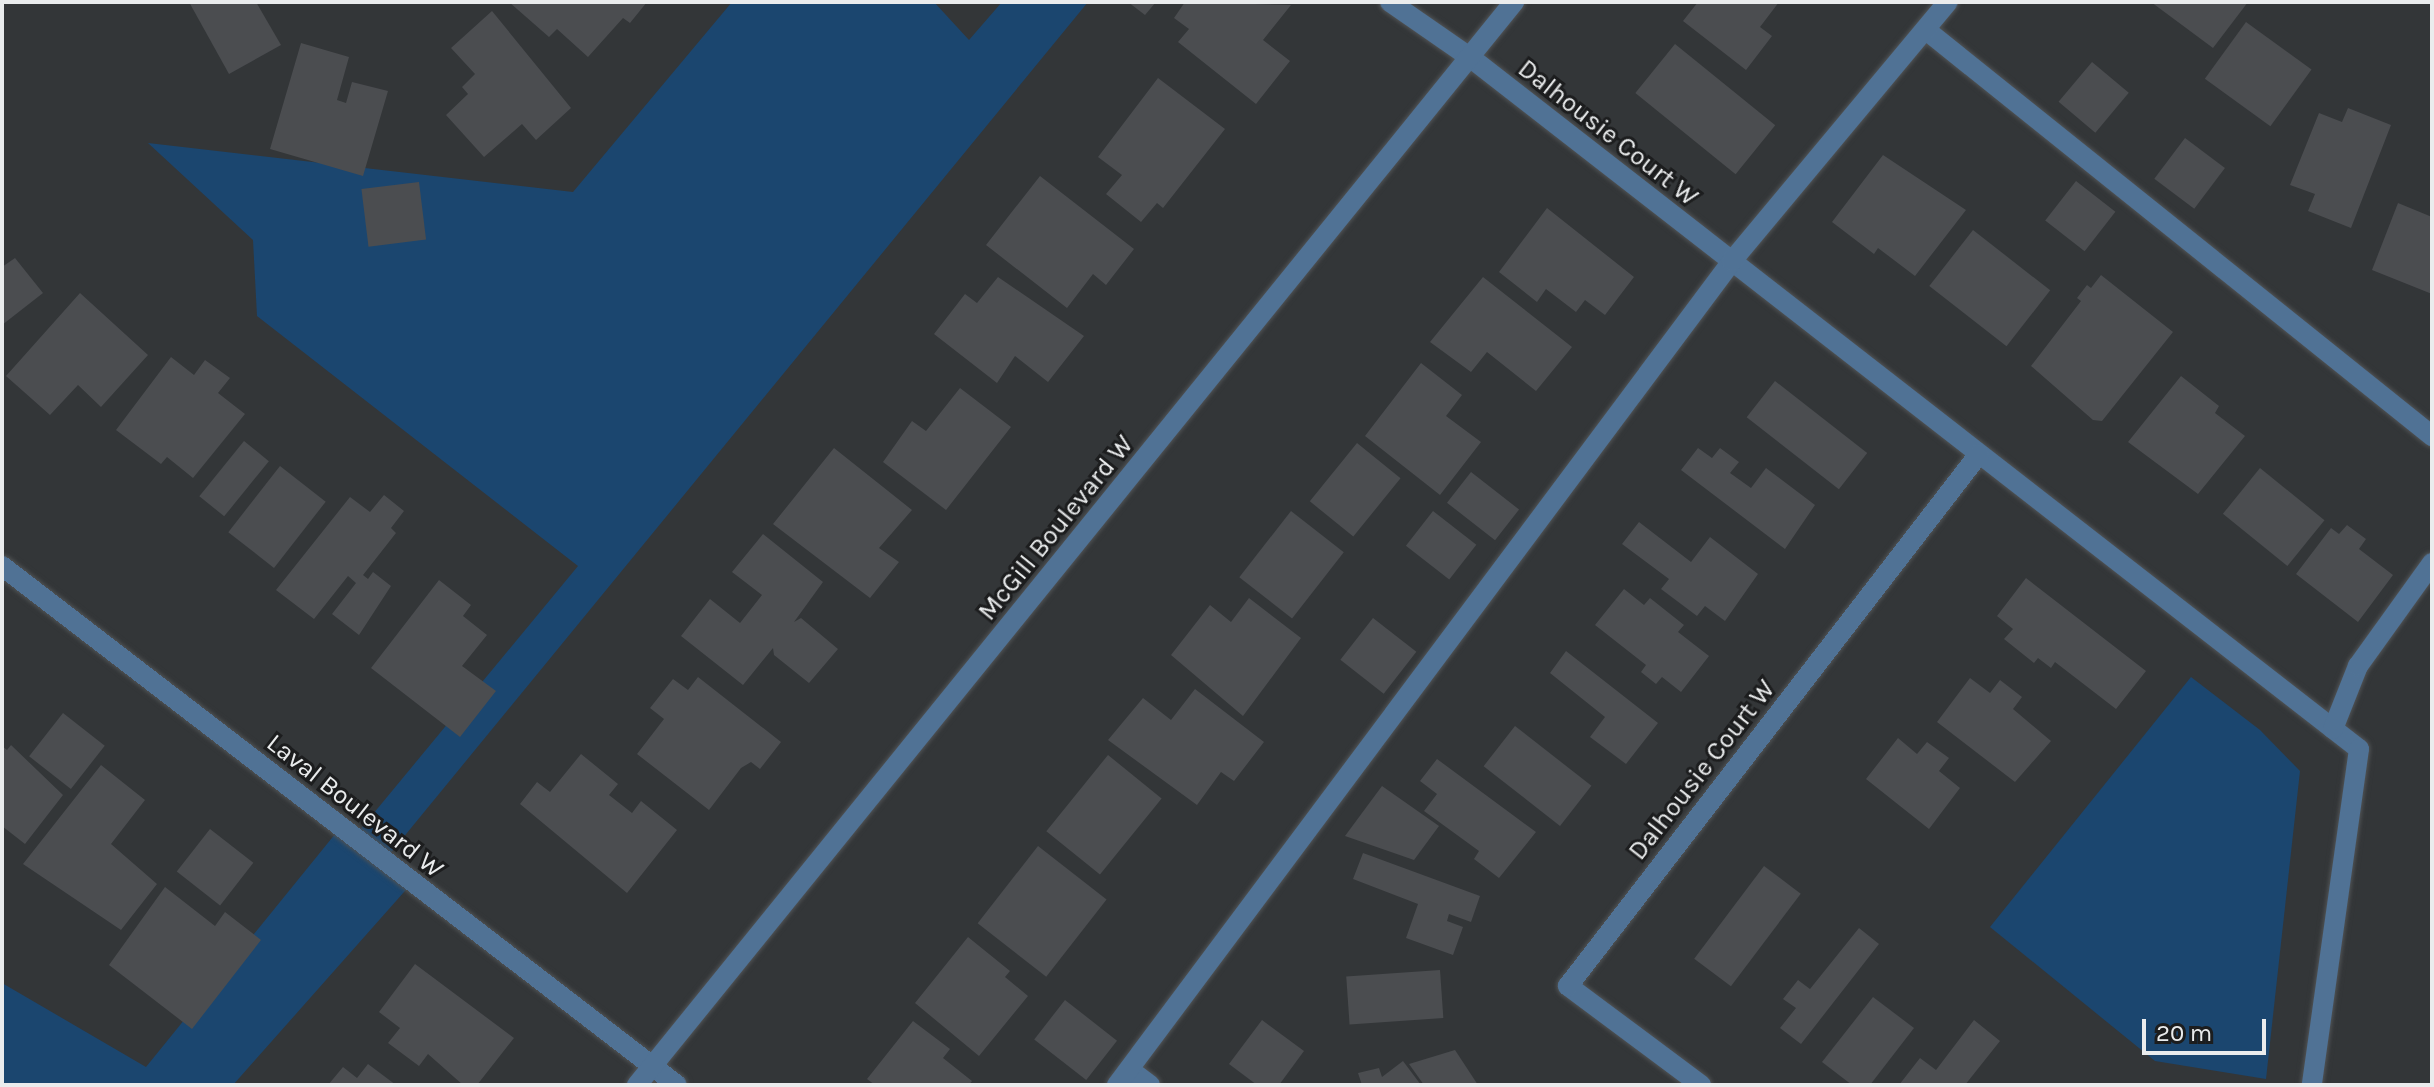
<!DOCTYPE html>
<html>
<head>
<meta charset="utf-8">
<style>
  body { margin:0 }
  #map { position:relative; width:2434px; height:1087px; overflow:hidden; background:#333638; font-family:Karla,sans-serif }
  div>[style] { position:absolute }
  .green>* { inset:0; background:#1b466f }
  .building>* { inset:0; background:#4b4d50; transform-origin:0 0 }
  .roads { filter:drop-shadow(0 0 2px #505355) drop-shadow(0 0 2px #505355) }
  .minor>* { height:20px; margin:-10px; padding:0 10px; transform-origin:10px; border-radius:10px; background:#507295 }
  span { translate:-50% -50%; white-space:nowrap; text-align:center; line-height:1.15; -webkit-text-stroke:6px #1c1d1e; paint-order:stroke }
  .street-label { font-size:26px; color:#eaeced }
  .frame { position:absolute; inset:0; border:4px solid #eaeced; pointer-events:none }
  .scale { position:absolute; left:2142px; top:1019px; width:124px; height:36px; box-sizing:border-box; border:4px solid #eaeced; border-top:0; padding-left:10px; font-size:24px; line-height:28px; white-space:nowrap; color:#eaeced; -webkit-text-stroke:6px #1c1d1e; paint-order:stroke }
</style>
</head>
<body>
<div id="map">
  <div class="green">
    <div style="clip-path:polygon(732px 2px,934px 2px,969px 40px,1002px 2px,1088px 2px,384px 861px,412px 883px,233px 1085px,2px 1085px,2px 983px,146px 1067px,340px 828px,354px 837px,578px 566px,257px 316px,253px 240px,148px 143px,573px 192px)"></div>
    <div style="clip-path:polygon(2191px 677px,2260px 730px,2300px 771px,2266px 1079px,2155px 1061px,1990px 927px)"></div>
  </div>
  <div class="building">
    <div style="clip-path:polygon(189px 2px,256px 2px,281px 45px,229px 74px)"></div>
    <div style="clip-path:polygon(509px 2px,647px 2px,630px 23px,623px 18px,588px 57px,557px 29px,549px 37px)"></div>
    <div style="clip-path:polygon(1128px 2px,1156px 2px,1145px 15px)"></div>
    <div style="clip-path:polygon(1185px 2px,1291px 5px,1263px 40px,1290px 61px,1256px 104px,1178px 42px,1189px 29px,1174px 18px)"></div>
    <div style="clip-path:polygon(1698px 2px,1779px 2px,1760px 27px,1772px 36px,1746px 70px,1683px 21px)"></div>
    <div style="clip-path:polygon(2151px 2px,2248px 2px,2213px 48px)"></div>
    <div style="clip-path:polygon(492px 11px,571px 108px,536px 140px,522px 124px,484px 157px,446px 115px,468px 94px,462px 87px,475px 74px,451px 48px)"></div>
    <div style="left:2246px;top:22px;width:81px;height:70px;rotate:36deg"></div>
    <div style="clip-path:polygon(301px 43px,349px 57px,337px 100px,346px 103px,352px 82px,388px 91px,363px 176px,270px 149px)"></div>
    <div style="left:1675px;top:44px;width:129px;height:63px;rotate:39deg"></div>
    <div style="left:2092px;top:62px;width:48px;height:52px;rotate:40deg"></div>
    <div style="clip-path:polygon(1158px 78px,1225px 129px,1163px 208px,1157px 203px,1141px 222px,1106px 194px,1122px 175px,1098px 157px)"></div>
    <div style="clip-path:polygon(2348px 108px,2391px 125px,2351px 228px,2308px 211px,2315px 194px,2290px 185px,2319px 113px,2342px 122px)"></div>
    <div style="left:2185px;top:138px;width:50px;height:51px;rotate:37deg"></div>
    <div style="clip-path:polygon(1883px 155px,1966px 210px,1915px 276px,1878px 248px,1874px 254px,1832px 222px)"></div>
    <div style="clip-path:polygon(1040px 176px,1134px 249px,1106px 285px,1093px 274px,1067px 308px,986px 245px)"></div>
    <div style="left:2076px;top:181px;width:50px;height:50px;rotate:38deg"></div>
    <div style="left:419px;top:182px;width:58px;height:58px;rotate:83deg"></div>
    <div style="clip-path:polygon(2398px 203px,2432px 217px,2432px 294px,2372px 270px)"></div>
    <div style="clip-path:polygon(1547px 208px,1634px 277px,1605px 315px,1585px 300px,1576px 312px,1546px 289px,1537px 302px,1499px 272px)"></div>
    <div style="left:1973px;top:230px;width:98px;height:71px;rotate:38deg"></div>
    <div style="clip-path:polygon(15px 258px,43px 293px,2px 325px,2px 267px)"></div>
    <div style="clip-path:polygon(2101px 275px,2173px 332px,2102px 421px,2093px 420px,2031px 366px,2081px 301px,2077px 298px,2087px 285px,2091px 288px)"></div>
    <div style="clip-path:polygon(998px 277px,1084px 336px,1048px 382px,1015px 356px,997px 383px,934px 334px,965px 294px,977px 303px)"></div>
    <div style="clip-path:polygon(1483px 277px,1572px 347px,1536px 391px,1487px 352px,1471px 372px,1430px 342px)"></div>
    <div style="clip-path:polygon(80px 293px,148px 355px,101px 407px,78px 385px,50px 415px,6px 376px)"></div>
    <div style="clip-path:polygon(171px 357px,194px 375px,205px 360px,230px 378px,218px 393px,245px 414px,193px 478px,167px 457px,161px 464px,116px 430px)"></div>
    <div style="clip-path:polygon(1421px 363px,1462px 395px,1446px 416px,1481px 442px,1440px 495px,1365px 436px)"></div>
    <div style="clip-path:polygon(2181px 376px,2219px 406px,2215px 413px,2245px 436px,2198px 494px,2128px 442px)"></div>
    <div style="left:1775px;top:381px;width:117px;height:46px;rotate:38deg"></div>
    <div style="clip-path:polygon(960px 388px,1011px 427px,946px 510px,883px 462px,912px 421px,926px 431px)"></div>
    <div style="left:244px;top:441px;width:32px;height:71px;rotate:39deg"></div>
    <div style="left:1357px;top:443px;width:56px;height:75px;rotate:39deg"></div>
    <div style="clip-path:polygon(834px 448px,912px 510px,879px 548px,899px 562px,870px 598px,773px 524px)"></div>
    <div style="clip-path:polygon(1698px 448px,1712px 458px,1720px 448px,1739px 462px,1730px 473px,1751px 488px,1766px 468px,1815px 505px,1785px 549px,1681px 470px)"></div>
    <div style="left:280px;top:466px;width:58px;height:84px;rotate:38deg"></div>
    <div style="left:2260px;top:468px;width:83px;height:59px;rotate:39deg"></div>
    <div style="left:1471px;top:472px;width:61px;height:39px;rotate:38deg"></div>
    <div style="clip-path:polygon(384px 495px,404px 511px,391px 528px,396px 533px,363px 575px,368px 579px,373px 572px,391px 586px,359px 635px,332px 614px,356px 583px,348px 576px,314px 619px,276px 590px,350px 497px,370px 512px)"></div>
    <div style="left:1291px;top:511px;width:67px;height:84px;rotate:38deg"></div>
    <div style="left:1433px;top:511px;width:55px;height:44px;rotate:38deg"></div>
    <div style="clip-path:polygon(1639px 522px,1691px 562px,1710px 537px,1758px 574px,1725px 621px,1705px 606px,1697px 616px,1661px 589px,1669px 579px,1622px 544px)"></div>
    <div style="clip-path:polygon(2347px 525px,2366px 539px,2359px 549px,2393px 575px,2358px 622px,2296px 574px,2331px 528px,2339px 534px)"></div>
    <div style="clip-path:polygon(763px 534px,823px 582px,794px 622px,801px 618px,838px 649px,809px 683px,774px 655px,773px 648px,743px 685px,681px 636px,710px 599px,740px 623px,762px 595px,732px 572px)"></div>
    <div style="clip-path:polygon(2026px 578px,2146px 671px,2116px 709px,2055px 662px,2051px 668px,2038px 658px,2034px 663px,2004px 639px,2013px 629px,1997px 616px)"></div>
    <div style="clip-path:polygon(439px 580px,471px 605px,463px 616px,487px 635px,462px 666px,496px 691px,460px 737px,371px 668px)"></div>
    <div style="clip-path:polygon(1624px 589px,1644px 605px,1650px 598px,1684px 625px,1678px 632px,1709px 656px,1681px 692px,1662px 677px,1656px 684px,1641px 672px,1646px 665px,1595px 625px)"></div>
    <div style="clip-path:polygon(1249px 598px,1301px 638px,1243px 716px,1171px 655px,1210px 605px,1231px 622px)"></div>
    <div style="left:1373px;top:618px;width:55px;height:53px;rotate:38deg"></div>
    <div style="clip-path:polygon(1566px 651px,1658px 723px,1626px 764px,1590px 737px,1605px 717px,1550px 673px)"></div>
    <div style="clip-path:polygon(698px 677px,781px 742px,760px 769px,751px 762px,741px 768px,709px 810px,637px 754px,664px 719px,650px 708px,673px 679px,688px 690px)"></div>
    <div style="clip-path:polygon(1970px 678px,1990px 693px,2000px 680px,2022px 697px,2013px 709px,2051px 741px,2015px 782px,1937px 722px)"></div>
    <div style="clip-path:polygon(1195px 689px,1264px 742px,1234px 781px,1221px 772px,1197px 805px,1108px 740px,1143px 698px,1171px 720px)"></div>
    <div style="left:63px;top:713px;width:53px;height:55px;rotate:38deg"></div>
    <div style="left:1515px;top:726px;width:97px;height:51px;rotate:38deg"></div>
    <div style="clip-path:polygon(1898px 738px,1917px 754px,1927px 742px,1949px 758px,1939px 771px,1960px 788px,1929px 829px,1866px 779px)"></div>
    <div style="clip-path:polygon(11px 745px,63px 795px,25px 844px,2px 826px,2px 746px,7px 750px)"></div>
    <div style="clip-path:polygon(581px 754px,618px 784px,609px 795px,632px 813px,641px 801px,677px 830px,627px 893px,520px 804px,537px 782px,550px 792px)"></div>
    <div style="left:1108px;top:755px;width:69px;height:98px;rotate:39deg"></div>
    <div style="clip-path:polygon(1437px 759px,1536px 832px,1499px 878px,1474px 859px,1479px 851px,1424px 811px,1437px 794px,1420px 781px)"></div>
    <div style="clip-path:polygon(101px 765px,145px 800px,111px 844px,157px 884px,121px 930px,23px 864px)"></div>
    <div style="clip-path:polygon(1382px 786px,1439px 826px,1414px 860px,1345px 836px)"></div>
    <div style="left:210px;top:829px;width:55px;height:54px;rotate:38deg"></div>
    <div style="left:1038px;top:846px;width:87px;height:98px;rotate:38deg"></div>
    <div style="clip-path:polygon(1363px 853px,1480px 896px,1471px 922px,1449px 914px,1447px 921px,1463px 927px,1453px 955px,1406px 938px,1418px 904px,1353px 879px)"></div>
    <div style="left:1764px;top:866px;width:46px;height:116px;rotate:37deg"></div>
    <div style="clip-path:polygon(165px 887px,215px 926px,225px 912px,261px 940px,192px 1029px,109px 965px)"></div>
    <div style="clip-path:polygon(1859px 928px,1879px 944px,1801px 1044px,1780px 1028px,1796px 1008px,1783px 999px,1798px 980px,1810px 989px)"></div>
    <div style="clip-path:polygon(968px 937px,1010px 971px,1005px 977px,1028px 996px,979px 1056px,915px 1003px)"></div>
    <div style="clip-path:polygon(415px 964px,514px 1038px,477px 1085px,463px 1085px,428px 1054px,419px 1066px,388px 1043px,400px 1028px,379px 1012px)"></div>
    <div style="left:1440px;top:970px;width:48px;height:94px;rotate:86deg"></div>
    <div style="clip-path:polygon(1873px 997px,1914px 1028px,1870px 1085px,1852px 1085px,1822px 1062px)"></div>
    <div style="left:1065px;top:1000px;width:66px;height:50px;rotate:38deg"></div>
    <div style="clip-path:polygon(1262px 1020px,1304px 1051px,1279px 1085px,1257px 1085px,1229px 1064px)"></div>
    <div style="clip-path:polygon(1974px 1020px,2000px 1041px,1965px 1085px,1899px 1085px,1920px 1058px,1936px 1070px)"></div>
    <div style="clip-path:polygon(913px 1021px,950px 1049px,943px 1058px,972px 1081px,969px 1085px,875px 1085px,867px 1079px)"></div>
    <div style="clip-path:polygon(1455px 1050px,1478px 1085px,1424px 1085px,1409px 1064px)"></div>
    <div style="clip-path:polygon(1403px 1061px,1421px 1085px,1362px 1085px,1358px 1073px,1379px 1068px,1382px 1077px)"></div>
    <div style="clip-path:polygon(368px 1064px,396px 1085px,328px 1085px,343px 1067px,357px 1078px)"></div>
  </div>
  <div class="roads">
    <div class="minor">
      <div style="left:1390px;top:2px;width:98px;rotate:34.7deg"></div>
      <div style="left:1471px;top:58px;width:1125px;rotate:37.89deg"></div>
      <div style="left:2359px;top:749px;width:339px;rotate:98deg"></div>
      <div style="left:1926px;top:30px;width:649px;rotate:38.74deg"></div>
      <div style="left:2px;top:566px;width:851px;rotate:37.56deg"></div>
      <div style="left:2333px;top:729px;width:68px;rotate:-68.4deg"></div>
      <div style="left:2358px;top:666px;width:127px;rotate:-54.3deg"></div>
      <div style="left:1130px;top:1070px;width:25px;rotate:37deg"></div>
      <div style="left:637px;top:1085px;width:1394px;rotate:-51deg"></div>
      <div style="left:1117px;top:1085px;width:1028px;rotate:-53.26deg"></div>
      <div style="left:1732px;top:261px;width:337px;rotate:-50.2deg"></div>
      <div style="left:1701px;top:1085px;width:166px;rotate:-143.3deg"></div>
      <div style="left:1568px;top:986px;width:672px;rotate:-52.31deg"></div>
    </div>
  </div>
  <div class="street-label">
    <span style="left:1608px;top:133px;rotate:38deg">Dalhousie Court W</span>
    <span style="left:1056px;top:528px;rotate:-51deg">McGill Boulevard W</span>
    <span style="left:1702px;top:770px;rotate:-52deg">Dalhousie Court W</span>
    <span style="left:355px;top:806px;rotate:38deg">Laval Boulevard W</span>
  </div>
  <div class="frame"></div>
  <div class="scale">20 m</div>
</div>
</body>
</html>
